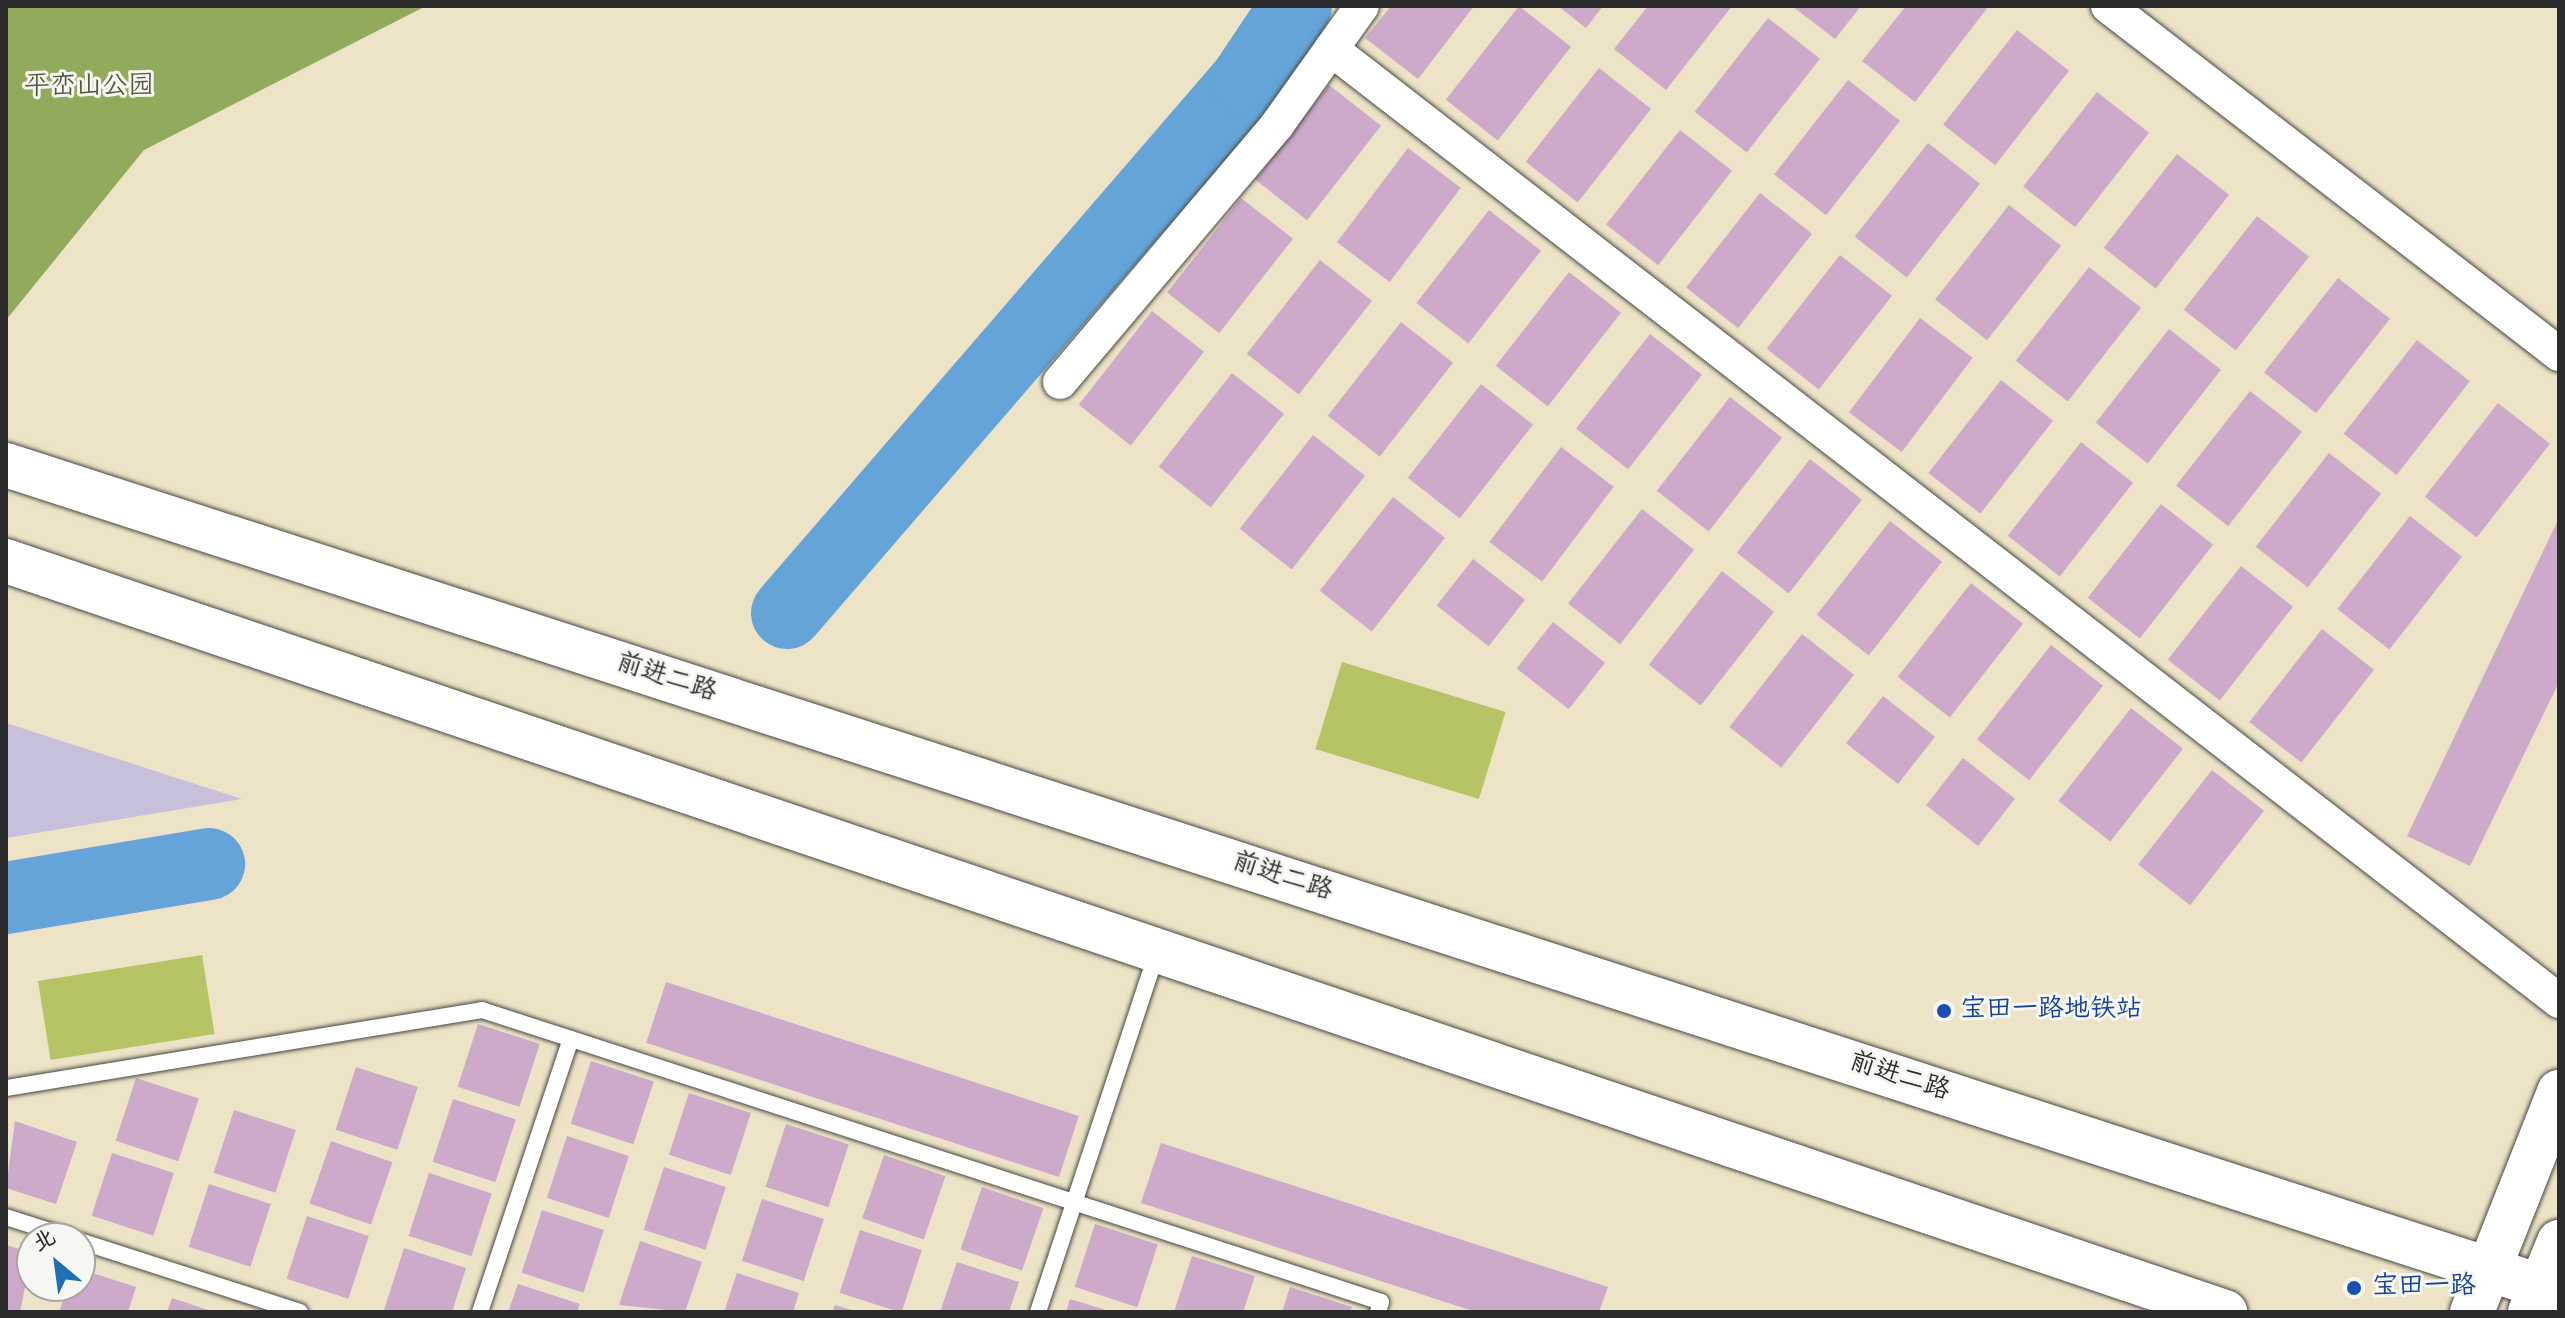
<!DOCTYPE html>
<html>
<head>
<meta charset="utf-8">
<style>
  body { margin:0 }
  #map { position:relative; width:2565px; height:1318px; overflow:hidden; background:#ede3c6; font-family:Dekko,"LXGW WenKai TC",sans-serif }
  div>[style] { position:absolute }
  .industrial>* { inset:0; background:#c6c0da }
  .green>* { inset:0; background:#b7c466; transform-origin:0 0 }
  .forest>* { inset:0; background:#91aa5b }
  .river>* { height:72px; margin:-36px; padding:0 36px; transform-origin:36px; border-radius:36px; background:#65a4d8 }
  .building>* { inset:0; background:#cdaaca; transform-origin:0 0 }
  .roads { filter:drop-shadow(0 0 2px #484742) drop-shadow(0 0 2px #484742) }
  .service>* { height:16px; margin:-8px; padding:0 8px; transform-origin:8px; border-radius:8px; background:#fff }
  .minor>* { height:34px; margin:-17px; padding:0 17px; transform-origin:17px; border-radius:17px; background:#fff }
  .secondary>* { height:44px; margin:-22px; padding:0 22px; transform-origin:22px; border-radius:22px; background:#fff }
  .dots>* { width:22px; height:22px; translate:-50% -50%; box-sizing:border-box; border:4px solid #f6f6f2; border-radius:50% }
  span { translate:-50% -50%; white-space:nowrap; text-align:center; line-height:1.15; -webkit-text-stroke:6px #f6f6f2; paint-order:stroke }
  .park-label { font-size:26px; color:#55593d }
  .street-label { font-size:26px; color:#2b2b2b }
  .transit-label { font-size:26px; color:#164399 }
  .left { translate:0 -50%; text-align:left }
  .frame { position:absolute; inset:0; border:8px solid #2b2b2b; pointer-events:none }
  .north { position:absolute; left:16px; top:1222px; width:80px; height:80px; box-sizing:border-box; background:#f6f6f2; border:2px solid #a5a5a2; border-radius:50%; rotate:331deg; font-size:22px; font-weight:700; line-height:32px; text-align:center; color:#2b2b2b }
  .north::after { content:''; display:block; margin:auto; width:28px; height:36px; background:#1f6fb2; clip-path:polygon(50% 0,100% 100%,50% 72%,0 100%) }
</style>
</head>
<body>
<div id="map">
  <div class="industrial">
    <div style="clip-path:polygon(6px 723px,242px 799px,6px 838px)"></div>
  </div>
  <div class="green">
    <div style="left:1342px;top:662px;width:171px;height:91px;rotate:17deg"></div>
    <div style="left:202px;top:955px;width:80px;height:166px;rotate:81deg"></div>
  </div>
  <div class="forest">
    <div style="clip-path:polygon(6px 6px,426px 6px,144px 150px,6px 320px)"></div>
  </div>
  <div class="river">
    <div style="left:787px;top:613px;width:703px;rotate:-49.21deg"></div>
    <div style="left:1246px;top:81px;width:90px;rotate:-56.3deg"></div>
    <div style="left:6px;top:898px;width:206px;rotate:-9.5deg"></div>
  </div>
  <div class="building">
    <div style="clip-path:polygon(1391px 6px,1474px 6px,1418px 79px,1365px 38px)"></div>
    <div style="left:1519px;top:6px;width:66px;height:119px;rotate:38deg"></div>
    <div style="clip-path:polygon(1558px 6px,1603px 6px,1586px 28px)"></div>
    <div style="clip-path:polygon(1648px 6px,1732px 6px,1666px 90px,1614px 49px)"></div>
    <div style="clip-path:polygon(1792px 6px,1861px 6px,1835px 39px)"></div>
    <div style="clip-path:polygon(1906px 6px,1988px 7px,1915px 102px,1862px 61px)"></div>
    <div style="left:1768px;top:18px;width:66px;height:119px;rotate:38deg"></div>
    <div style="left:2017px;top:30px;width:66px;height:120px;rotate:38deg"></div>
    <div style="left:1599px;top:68px;width:66px;height:119px;rotate:38deg"></div>
    <div style="left:1848px;top:80px;width:66px;height:120px;rotate:38deg"></div>
    <div style="left:1329px;top:85px;width:66px;height:120px;rotate:38deg"></div>
    <div style="left:2097px;top:92px;width:66px;height:120px;rotate:38deg"></div>
    <div style="left:1680px;top:130px;width:66px;height:120px;rotate:38deg"></div>
    <div style="left:1928px;top:143px;width:66px;height:119px;rotate:38deg"></div>
    <div style="left:1408px;top:148px;width:66px;height:118px;rotate:37deg"></div>
    <div style="left:2177px;top:154px;width:66px;height:119px;rotate:38deg"></div>
    <div style="left:1760px;top:193px;width:66px;height:120px;rotate:38deg"></div>
    <div style="left:1241px;top:198px;width:66px;height:120px;rotate:38deg"></div>
    <div style="left:2009px;top:205px;width:66px;height:120px;rotate:38deg"></div>
    <div style="left:1489px;top:210px;width:66px;height:118px;rotate:38deg"></div>
    <div style="left:2257px;top:216px;width:66px;height:119px;rotate:38deg"></div>
    <div style="left:1840px;top:255px;width:66px;height:119px;rotate:38deg"></div>
    <div style="left:1320px;top:260px;width:66px;height:119px;rotate:38deg"></div>
    <div style="left:2089px;top:267px;width:66px;height:119px;rotate:38deg"></div>
    <div style="left:1569px;top:272px;width:66px;height:119px;rotate:38deg"></div>
    <div style="left:2338px;top:278px;width:66px;height:120px;rotate:38deg"></div>
    <div style="left:1152px;top:311px;width:66px;height:119px;rotate:38deg"></div>
    <div style="left:1920px;top:318px;width:66px;height:118px;rotate:37deg"></div>
    <div style="left:1401px;top:322px;width:66px;height:119px;rotate:38deg"></div>
    <div style="left:2169px;top:329px;width:66px;height:119px;rotate:38deg"></div>
    <div style="left:1650px;top:334px;width:66px;height:120px;rotate:38deg"></div>
    <div style="left:2417px;top:340px;width:67px;height:119px;rotate:38deg"></div>
    <div style="left:1232px;top:373px;width:66px;height:119px;rotate:38deg"></div>
    <div style="left:2001px;top:380px;width:66px;height:118px;rotate:38deg"></div>
    <div style="left:1481px;top:384px;width:66px;height:119px;rotate:38deg"></div>
    <div style="left:2250px;top:391px;width:66px;height:120px;rotate:38deg"></div>
    <div style="left:1730px;top:397px;width:66px;height:119px;rotate:38deg"></div>
    <div style="left:2498px;top:403px;width:66px;height:119px;rotate:38deg"></div>
    <div style="left:1313px;top:435px;width:66px;height:119px;rotate:38deg"></div>
    <div style="left:2081px;top:442px;width:66px;height:119px;rotate:38deg"></div>
    <div style="left:1561px;top:447px;width:66px;height:119px;rotate:37deg"></div>
    <div style="left:2329px;top:453px;width:66px;height:119px;rotate:38deg"></div>
    <div style="left:1810px;top:459px;width:66px;height:119px;rotate:38deg"></div>
    <div style="left:1393px;top:497px;width:66px;height:119px;rotate:38deg"></div>
    <div style="left:2161px;top:504px;width:66px;height:119px;rotate:38deg"></div>
    <div style="left:1642px;top:509px;width:66px;height:120px;rotate:38deg"></div>
    <div style="left:2410px;top:516px;width:66px;height:118px;rotate:38deg"></div>
    <div style="clip-path:polygon(2559px 518px,2559px 682px,2470px 866px,2407px 836px)"></div>
    <div style="left:1890px;top:521px;width:66px;height:119px;rotate:38deg"></div>
    <div style="left:1473px;top:559px;width:66px;height:59px;rotate:38deg"></div>
    <div style="left:2241px;top:566px;width:66px;height:119px;rotate:38deg"></div>
    <div style="left:1722px;top:571px;width:66px;height:119px;rotate:38deg"></div>
    <div style="left:1971px;top:583px;width:66px;height:119px;rotate:38deg"></div>
    <div style="left:1553px;top:622px;width:66px;height:59px;rotate:38deg"></div>
    <div style="left:2322px;top:629px;width:66px;height:118px;rotate:38deg"></div>
    <div style="left:1802px;top:634px;width:66px;height:118px;rotate:38deg"></div>
    <div style="left:2051px;top:645px;width:66px;height:120px;rotate:38deg"></div>
    <div style="left:1883px;top:696px;width:66px;height:60px;rotate:38deg"></div>
    <div style="left:2131px;top:708px;width:66px;height:118px;rotate:38deg"></div>
    <div style="left:1963px;top:758px;width:66px;height:60px;rotate:38deg"></div>
    <div style="left:2212px;top:770px;width:66px;height:120px;rotate:38deg"></div>
    <div style="left:666px;top:982px;width:434px;height:64px;rotate:18deg"></div>
    <div style="left:478px;top:1024px;width:65px;height:66px;rotate:18deg"></div>
    <div style="left:591px;top:1061px;width:66px;height:66px;rotate:18deg"></div>
    <div style="left:356px;top:1067px;width:65px;height:66px;rotate:18deg"></div>
    <div style="left:136px;top:1078px;width:66px;height:66px;rotate:18deg"></div>
    <div style="left:689px;top:1093px;width:65px;height:65px;rotate:18deg"></div>
    <div style="left:453px;top:1099px;width:66px;height:66px;rotate:18deg"></div>
    <div style="left:234px;top:1110px;width:65px;height:66px;rotate:18deg"></div>
    <div style="clip-path:polygon(15px 1121px,77px 1142px,56px 1204px,6px 1188px)"></div>
    <div style="left:786px;top:1124px;width:66px;height:66px;rotate:18deg"></div>
    <div style="left:567px;top:1136px;width:65px;height:65px;rotate:18deg"></div>
    <div style="left:331px;top:1141px;width:65px;height:66px;rotate:19deg"></div>
    <div style="clip-path:polygon(1161px 1143px,1608px 1287px,1599px 1312px,1476px 1312px,1141px 1203px)"></div>
    <div style="left:112px;top:1153px;width:65px;height:66px;rotate:18deg"></div>
    <div style="left:884px;top:1155px;width:65px;height:67px;rotate:19deg"></div>
    <div style="left:664px;top:1167px;width:65px;height:66px;rotate:18deg"></div>
    <div style="left:429px;top:1173px;width:66px;height:66px;rotate:18deg"></div>
    <div style="left:209px;top:1184px;width:65px;height:66px;rotate:18deg"></div>
    <div style="left:982px;top:1187px;width:65px;height:66px;rotate:19deg"></div>
    <div style="left:762px;top:1199px;width:65px;height:65px;rotate:18deg"></div>
    <div style="left:542px;top:1210px;width:65px;height:66px;rotate:18deg"></div>
    <div style="left:307px;top:1216px;width:65px;height:66px;rotate:18deg"></div>
    <div style="left:1095px;top:1224px;width:66px;height:66px;rotate:18deg"></div>
    <div style="left:860px;top:1230px;width:65px;height:66px;rotate:18deg"></div>
    <div style="clip-path:polygon(640px 1241px,702px 1262px,685px 1312px,619px 1305px)"></div>
    <div style="clip-path:polygon(6px 1245px,32px 1253px,20px 1312px,6px 1312px)"></div>
    <div style="clip-path:polygon(404px 1248px,466px 1268px,452px 1312px,384px 1310px)"></div>
    <div style="clip-path:polygon(1192px 1256px,1255px 1276px,1243px 1312px,1174px 1312px)"></div>
    <div style="clip-path:polygon(957px 1262px,1019px 1282px,1009px 1312px,940px 1312px)"></div>
    <div style="clip-path:polygon(80px 1269px,136px 1287px,128px 1312px,59px 1312px,68px 1286px,80px 1286px)"></div>
    <div style="clip-path:polygon(737px 1273px,799px 1293px,793px 1312px,724px 1312px)"></div>
    <div style="clip-path:polygon(518px 1284px,580px 1304px,577px 1312px,508px 1312px)"></div>
    <div style="clip-path:polygon(1290px 1287px,1352px 1307px,1350px 1312px,1282px 1312px)"></div>
    <div style="clip-path:polygon(172px 1298px,211px 1311px,211px 1312px,167px 1312px)"></div>
    <div style="clip-path:polygon(1070px 1299px,1109px 1311px,1109px 1312px,1066px 1312px)"></div>
    <div style="clip-path:polygon(835px 1305px,855px 1311px,855px 1312px,832px 1312px)"></div>
  </div>
  <div class="roads">
    <div class="service">
      <div style="left:6px;top:1088px;width:482px;rotate:-9.3deg"></div>
      <div style="left:482px;top:1010px;width:945px;rotate:17.99deg"></div>
      <div style="left:1381px;top:1302px;width:10px;rotate:107deg"></div>
      <div style="left:6px;top:1217px;width:69px;rotate:17.7deg"></div>
      <div style="left:80px;top:1241px;width:231px;rotate:17.9deg"></div>
      <div style="left:480px;top:1312px;width:288px;rotate:-71.6deg"></div>
      <div style="left:1038px;top:1312px;width:378px;rotate:-71.7deg"></div>
    </div>
    <div class="minor">
      <div style="left:2108px;top:6px;width:570px;rotate:37.65deg"></div>
      <div style="left:1331px;top:49px;width:1554px;rotate:37.78deg"></div>
      <div style="left:1060px;top:382px;width:336px;rotate:-49.8deg"></div>
      <div style="left:1277px;top:125px;width:146px;rotate:-54.5deg"></div>
    </div>
    <div class="secondary">
      <div style="left:6px;top:465px;width:2684px;rotate:17.95deg"></div>
      <div style="left:6px;top:561px;width:2343px;rotate:18.7deg"></div>
      <div style="left:2472px;top:1312px;width:237px;rotate:-68.4deg"></div>
      <div style="left:2530px;top:1312px;width:76px;rotate:-67.5deg"></div>
    </div>
  </div>
  <div class="dots">
    <div style="left:1944px;top:1011px;background:#1a4fb4"></div>
    <div style="left:2354px;top:1288px;background:#1a4fb4"></div>
  </div>
  <div class="park-label">
    <span style="left:89px;top:88px">平峦山公园</span>
  </div>
  <div class="street-label">
    <span style="left:666px;top:679px;rotate:18deg">前进二路</span>
    <span style="left:1282px;top:878px;rotate:18deg">前进二路</span>
    <span style="left:1899px;top:1078px;rotate:18deg">前进二路</span>
  </div>
  <div class="transit-label">
    <span class="left" style="left:1960px;top:1011px">宝田一路地铁站</span>
    <span class="left" style="left:2372px;top:1288px">宝田一路</span>
  </div>
  <div class="frame"></div>
  <div class="north">北</div>
</div>
</body>
</html>
